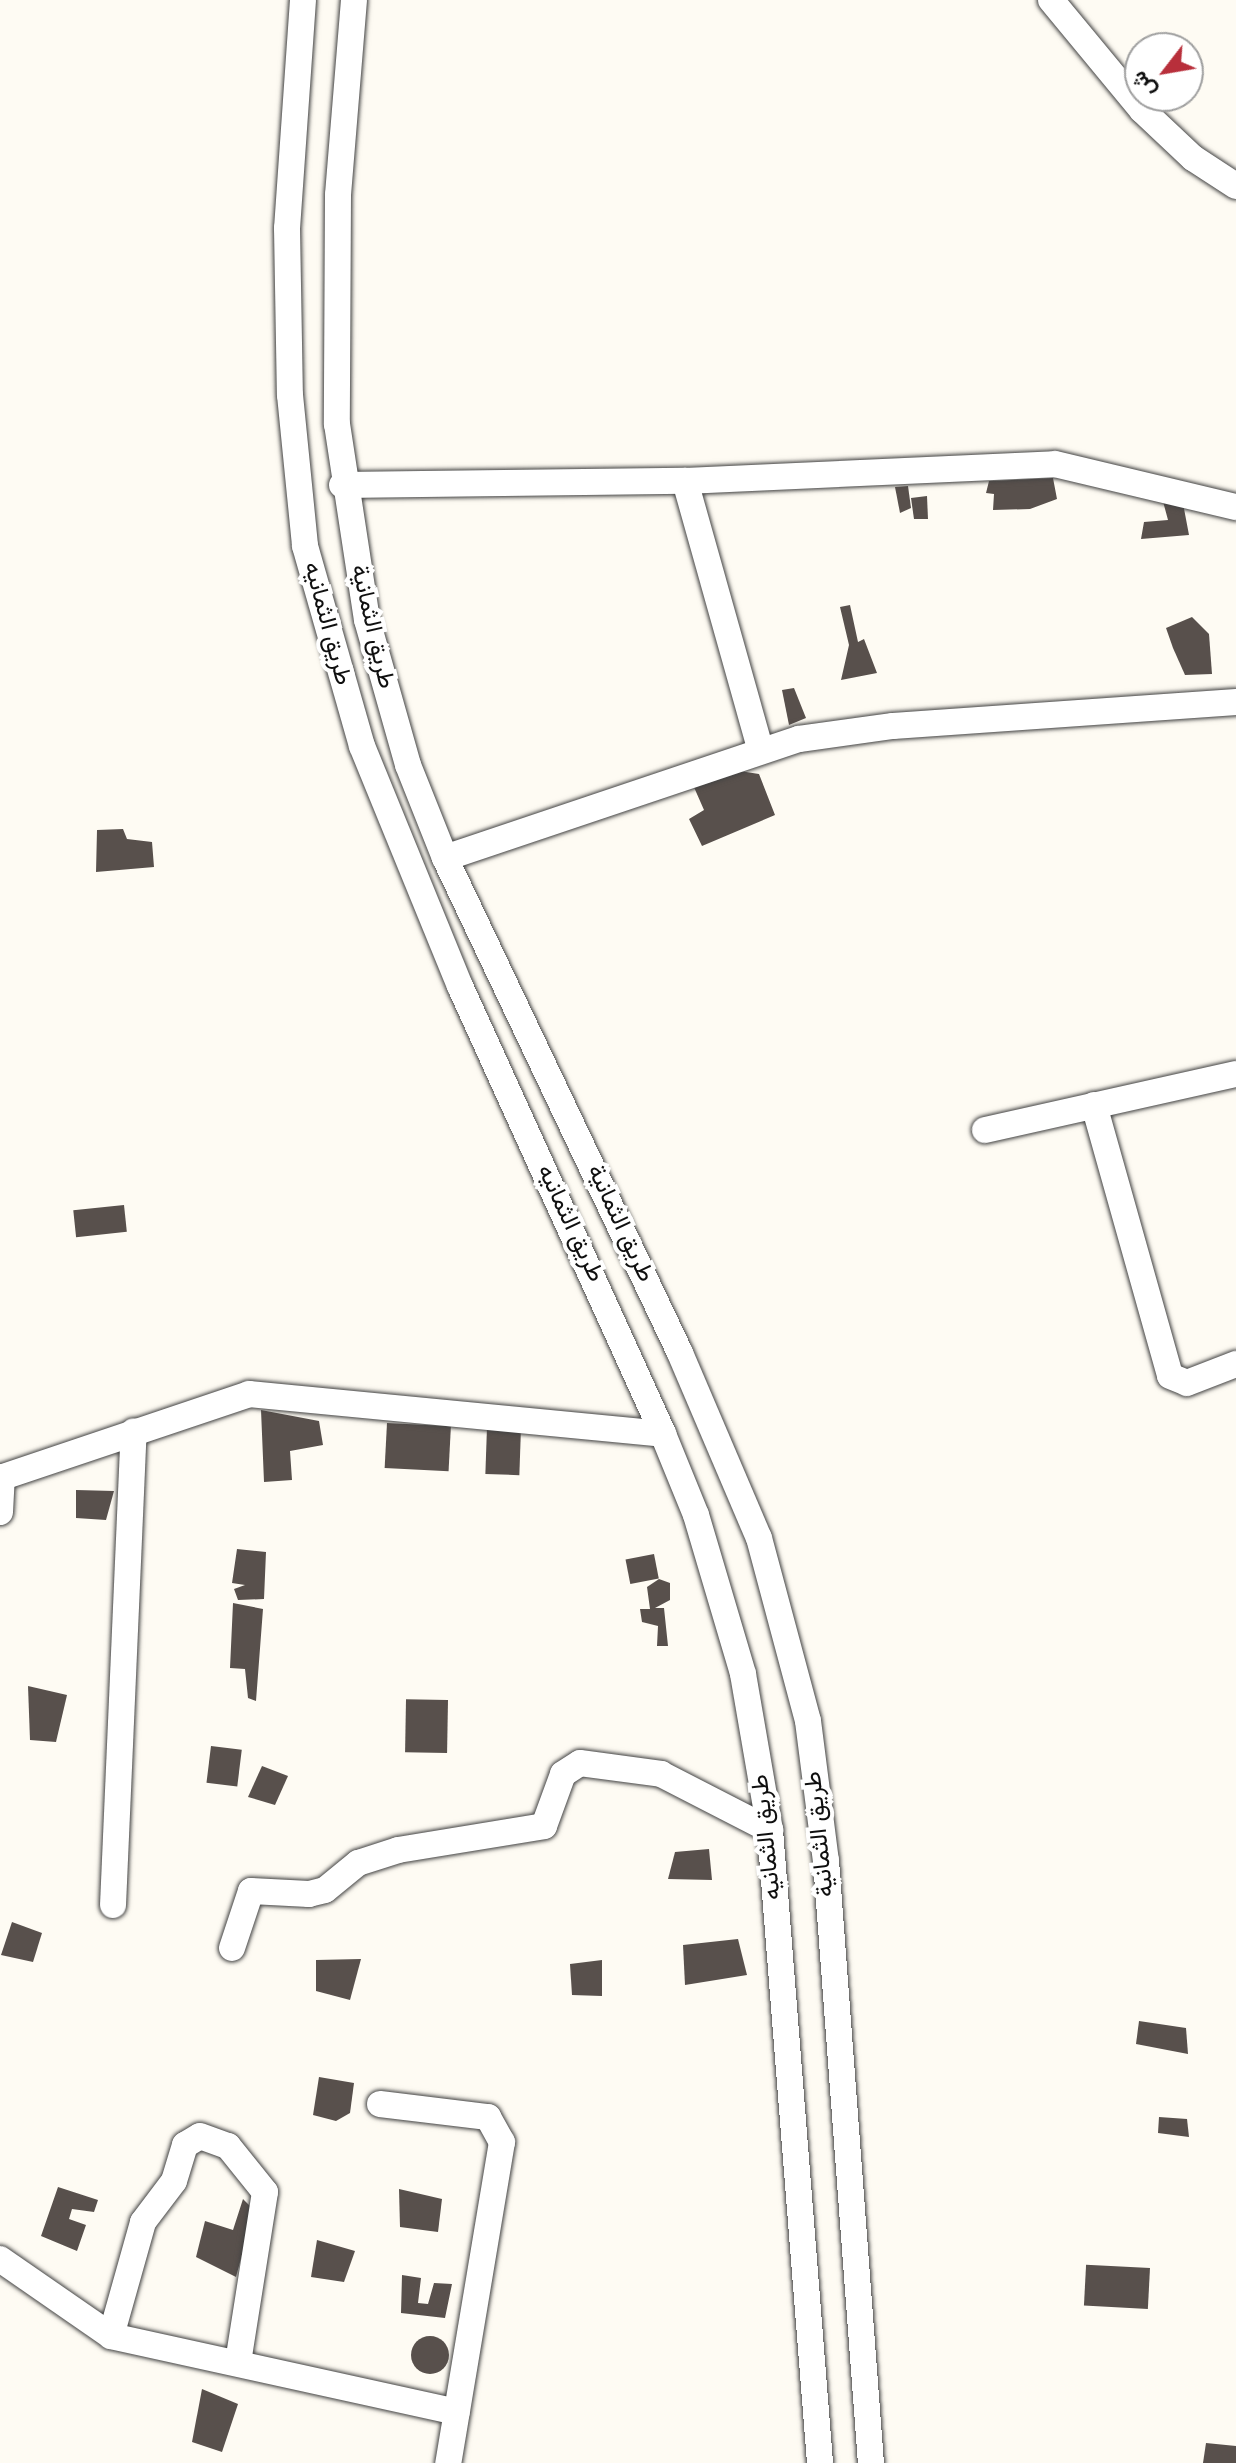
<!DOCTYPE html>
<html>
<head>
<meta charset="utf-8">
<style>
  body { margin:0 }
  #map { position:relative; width:1236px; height:2463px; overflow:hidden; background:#fefbf3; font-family:Georgia,Vazirmatn,serif }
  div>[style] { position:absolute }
  .building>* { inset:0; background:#58504c; transform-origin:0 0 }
  .round { border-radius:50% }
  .roads { filter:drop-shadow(0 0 2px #424242) drop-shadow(0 0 2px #424242) }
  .minor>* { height:26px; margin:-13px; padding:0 13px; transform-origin:13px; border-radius:13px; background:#fff }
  span { translate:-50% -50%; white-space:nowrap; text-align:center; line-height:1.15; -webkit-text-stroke:8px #fff; paint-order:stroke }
  .street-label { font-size:24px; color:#0f0f0f }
  .north { position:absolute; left:1124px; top:32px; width:80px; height:80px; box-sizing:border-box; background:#fff; border:2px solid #9f9f9f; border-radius:50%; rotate:239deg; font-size:22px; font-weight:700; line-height:32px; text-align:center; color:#0f0f0f }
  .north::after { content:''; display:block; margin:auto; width:28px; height:36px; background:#b82f3b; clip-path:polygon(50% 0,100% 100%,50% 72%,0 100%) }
</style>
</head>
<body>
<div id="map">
  <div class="building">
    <div style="clip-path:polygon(1053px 478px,1057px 499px,1030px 509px,993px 510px,994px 494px,986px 493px,989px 481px)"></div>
    <div style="clip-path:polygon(908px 486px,911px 508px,900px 513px,895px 487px)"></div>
    <div style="clip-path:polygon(1161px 494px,1182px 498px,1189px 535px,1141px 539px,1144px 522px,1168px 520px)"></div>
    <div style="clip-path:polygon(927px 496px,928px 519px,914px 519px,911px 498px)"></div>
    <div style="clip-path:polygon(850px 605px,858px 642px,864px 639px,877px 673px,841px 680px,849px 645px,840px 607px)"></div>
    <div style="clip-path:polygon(1192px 617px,1209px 634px,1212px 674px,1185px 675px,1173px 648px,1166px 628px)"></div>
    <div style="clip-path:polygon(794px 688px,806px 718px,789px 725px,782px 690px)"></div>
    <div style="clip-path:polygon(733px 770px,759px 774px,775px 815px,702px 846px,689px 819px,704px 810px,693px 785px)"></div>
    <div style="clip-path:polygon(123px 829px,127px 839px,152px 842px,154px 867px,96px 872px,97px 830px)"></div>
    <div style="left:124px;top:1205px;width:27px;height:51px;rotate:84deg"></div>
    <div style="clip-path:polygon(261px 1410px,319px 1421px,323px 1445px,290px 1451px,292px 1480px,264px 1482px)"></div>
    <div style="left:387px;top:1423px;width:64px;height:45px;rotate:3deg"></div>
    <div style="left:487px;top:1427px;width:34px;height:47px;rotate:2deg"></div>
    <div style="clip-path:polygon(76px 1490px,114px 1491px,106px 1520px,76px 1518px)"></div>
    <div style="clip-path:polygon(237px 1549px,266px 1552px,264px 1599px,238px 1600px,234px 1589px,245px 1585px,232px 1583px)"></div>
    <div style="left:654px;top:1554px;width:25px;height:29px;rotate:79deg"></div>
    <div style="clip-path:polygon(659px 1579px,670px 1583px,670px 1600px,655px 1608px,664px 1608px,668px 1646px,657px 1646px,658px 1626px,642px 1622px,640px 1609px,650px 1609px,647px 1587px)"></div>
    <div style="clip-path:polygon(233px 1603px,263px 1609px,256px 1701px,248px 1698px,245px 1669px,230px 1668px)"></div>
    <div style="clip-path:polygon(28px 1686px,67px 1695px,56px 1742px,30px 1740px)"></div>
    <div style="left:448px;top:1700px;width:53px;height:42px;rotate:91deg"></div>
    <div style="left:211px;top:1746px;width:31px;height:37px;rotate:7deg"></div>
    <div style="clip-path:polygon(262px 1766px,288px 1776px,275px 1805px,248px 1797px)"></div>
    <div style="clip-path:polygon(709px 1849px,712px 1880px,668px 1879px,675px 1852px)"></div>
    <div style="clip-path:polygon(12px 1922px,42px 1933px,33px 1962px,1px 1955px)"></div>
    <div style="clip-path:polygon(738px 1939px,747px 1975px,685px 1985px,683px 1945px)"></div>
    <div style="clip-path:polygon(361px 1959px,350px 2000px,316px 1991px,316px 1960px)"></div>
    <div style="clip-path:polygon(602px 1960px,602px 1996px,572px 1995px,570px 1964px)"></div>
    <div style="clip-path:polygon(1139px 2021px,1186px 2028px,1188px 2054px,1136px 2044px)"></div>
    <div style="clip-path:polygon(319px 2077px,354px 2083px,350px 2113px,336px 2121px,313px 2115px)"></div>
    <div style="clip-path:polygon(1159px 2117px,1187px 2119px,1189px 2137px,1158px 2133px)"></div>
    <div style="clip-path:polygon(58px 2187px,98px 2200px,94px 2212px,72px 2209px,69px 2219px,86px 2225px,77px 2251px,41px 2236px)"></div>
    <div style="clip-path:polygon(399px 2189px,442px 2199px,438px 2232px,400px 2227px)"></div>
    <div style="clip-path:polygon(243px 2199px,254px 2210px,236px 2277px,196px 2257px,205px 2221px,233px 2230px)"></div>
    <div style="clip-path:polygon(317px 2240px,355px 2251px,344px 2282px,311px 2277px)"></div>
    <div style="left:1150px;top:2268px;width:41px;height:64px;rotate:93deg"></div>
    <div style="clip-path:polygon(402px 2275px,421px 2278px,418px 2303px,428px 2304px,434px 2283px,452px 2284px,445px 2318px,401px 2313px)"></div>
    <div class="round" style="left:411px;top:2336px;width:38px;height:38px"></div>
    <div style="clip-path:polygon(202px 2389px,238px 2404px,222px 2452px,192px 2442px)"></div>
    <div style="clip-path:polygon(1206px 2443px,1236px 2446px,1236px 2463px,1203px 2463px)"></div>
  </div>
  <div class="roads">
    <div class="minor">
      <div style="left:303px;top:0;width:229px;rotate:94deg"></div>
      <div style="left:287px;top:228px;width:167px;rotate:89deg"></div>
      <div style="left:290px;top:395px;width:152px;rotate:84.3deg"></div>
      <div style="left:305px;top:546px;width:208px;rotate:74.1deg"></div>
      <div style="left:362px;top:746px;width:259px;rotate:67.8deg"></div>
      <div style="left:460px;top:986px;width:492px;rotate:65.6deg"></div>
      <div style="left:663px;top:1434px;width:87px;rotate:67.8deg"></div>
      <div style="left:696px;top:1515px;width:166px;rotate:73.5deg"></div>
      <div style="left:743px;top:1674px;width:158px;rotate:80.2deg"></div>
      <div style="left:770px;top:1830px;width:635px;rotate:85.48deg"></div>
      <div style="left:354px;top:0;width:196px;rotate:94.7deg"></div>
      <div style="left:338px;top:195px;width:229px;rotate:90.3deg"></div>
      <div style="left:337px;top:424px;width:198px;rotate:81.3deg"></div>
      <div style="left:367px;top:620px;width:151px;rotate:74.2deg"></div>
      <div style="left:408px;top:765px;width:100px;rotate:68.3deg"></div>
      <div style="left:445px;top:858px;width:548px;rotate:64.6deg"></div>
      <div style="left:680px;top:1353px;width:201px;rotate:66.9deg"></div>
      <div style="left:759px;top:1538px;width:189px;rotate:75deg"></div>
      <div style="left:808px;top:1721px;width:141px;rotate:82.7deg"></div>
      <div style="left:826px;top:1861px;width:604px;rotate:85.73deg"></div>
      <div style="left:1051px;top:0;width:143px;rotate:50.4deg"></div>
      <div style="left:1142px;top:110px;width:70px;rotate:43.3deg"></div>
      <div style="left:1193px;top:158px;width:51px;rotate:33.1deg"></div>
      <div style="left:685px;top:481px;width:277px;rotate:74.3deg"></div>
      <div style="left:342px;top:485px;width:343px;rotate:-0.7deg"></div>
      <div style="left:685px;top:481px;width:370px;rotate:-2.6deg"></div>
      <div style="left:1055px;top:464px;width:186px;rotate:13.4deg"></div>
      <div style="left:445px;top:858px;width:373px;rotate:-18.6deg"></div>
      <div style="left:799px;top:739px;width:95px;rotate:-7.9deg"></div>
      <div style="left:893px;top:726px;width:344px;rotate:-4deg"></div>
      <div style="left:1094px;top:1105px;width:281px;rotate:74.3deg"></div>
      <div style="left:1170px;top:1376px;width:18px;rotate:22deg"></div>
      <div style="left:1187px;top:1383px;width:53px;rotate:-21.2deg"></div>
      <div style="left:985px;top:1130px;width:257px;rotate:-12.6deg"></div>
      <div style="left:0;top:1478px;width:263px;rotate:-18.6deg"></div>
      <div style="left:249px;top:1394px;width:416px;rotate:5.5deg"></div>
      <div style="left:0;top:1512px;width:35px;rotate:-87deg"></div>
      <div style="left:113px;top:1905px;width:474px;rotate:-87.5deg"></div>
      <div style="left:232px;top:1948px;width:60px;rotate:-71.6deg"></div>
      <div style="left:251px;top:1891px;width:58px;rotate:3deg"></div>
      <div style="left:309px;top:1894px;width:16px;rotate:-14deg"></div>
      <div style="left:325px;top:1890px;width:43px;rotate:-39.3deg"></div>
      <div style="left:358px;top:1863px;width:42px;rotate:-18deg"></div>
      <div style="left:398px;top:1850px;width:148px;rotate:-9.3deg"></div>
      <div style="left:544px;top:1826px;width:55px;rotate:-69.9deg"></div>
      <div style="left:563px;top:1774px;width:20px;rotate:-33deg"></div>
      <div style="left:580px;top:1763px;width:82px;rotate:7.7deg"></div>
      <div style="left:661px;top:1774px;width:123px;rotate:27.2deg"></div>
      <div style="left:380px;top:2104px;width:109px;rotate:6.9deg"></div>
      <div style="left:488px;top:2117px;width:29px;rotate:61deg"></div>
      <div style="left:502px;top:2142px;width:326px;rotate:99.5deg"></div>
      <div style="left:0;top:2259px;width:135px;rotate:34.7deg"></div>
      <div style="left:111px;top:2336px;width:354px;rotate:12.4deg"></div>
      <div style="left:111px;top:2336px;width:118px;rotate:-74.3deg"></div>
      <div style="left:143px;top:2222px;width:51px;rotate:-52.9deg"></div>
      <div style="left:174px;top:2181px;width:38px;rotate:-73deg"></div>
      <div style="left:185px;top:2145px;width:17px;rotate:-31deg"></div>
      <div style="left:200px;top:2136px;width:30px;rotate:20deg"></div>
      <div style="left:228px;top:2146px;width:59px;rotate:51.2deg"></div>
      <div style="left:265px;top:2192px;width:172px;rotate:99deg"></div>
    </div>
  </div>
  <div class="street-label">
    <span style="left:326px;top:624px;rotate:75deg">طريق الثمانيه</span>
    <span style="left:371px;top:627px;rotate:77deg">طريق الثمانية</span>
    <span style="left:569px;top:1224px;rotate:65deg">طريق الثمانيه</span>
    <span style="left:619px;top:1224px;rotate:65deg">طريق الثمانية</span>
    <span style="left:821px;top:1834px;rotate:-96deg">طريق الثمانية</span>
    <span style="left:768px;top:1837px;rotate:-96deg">طريق الثمانيه</span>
  </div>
  <div class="north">ش</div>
</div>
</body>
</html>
